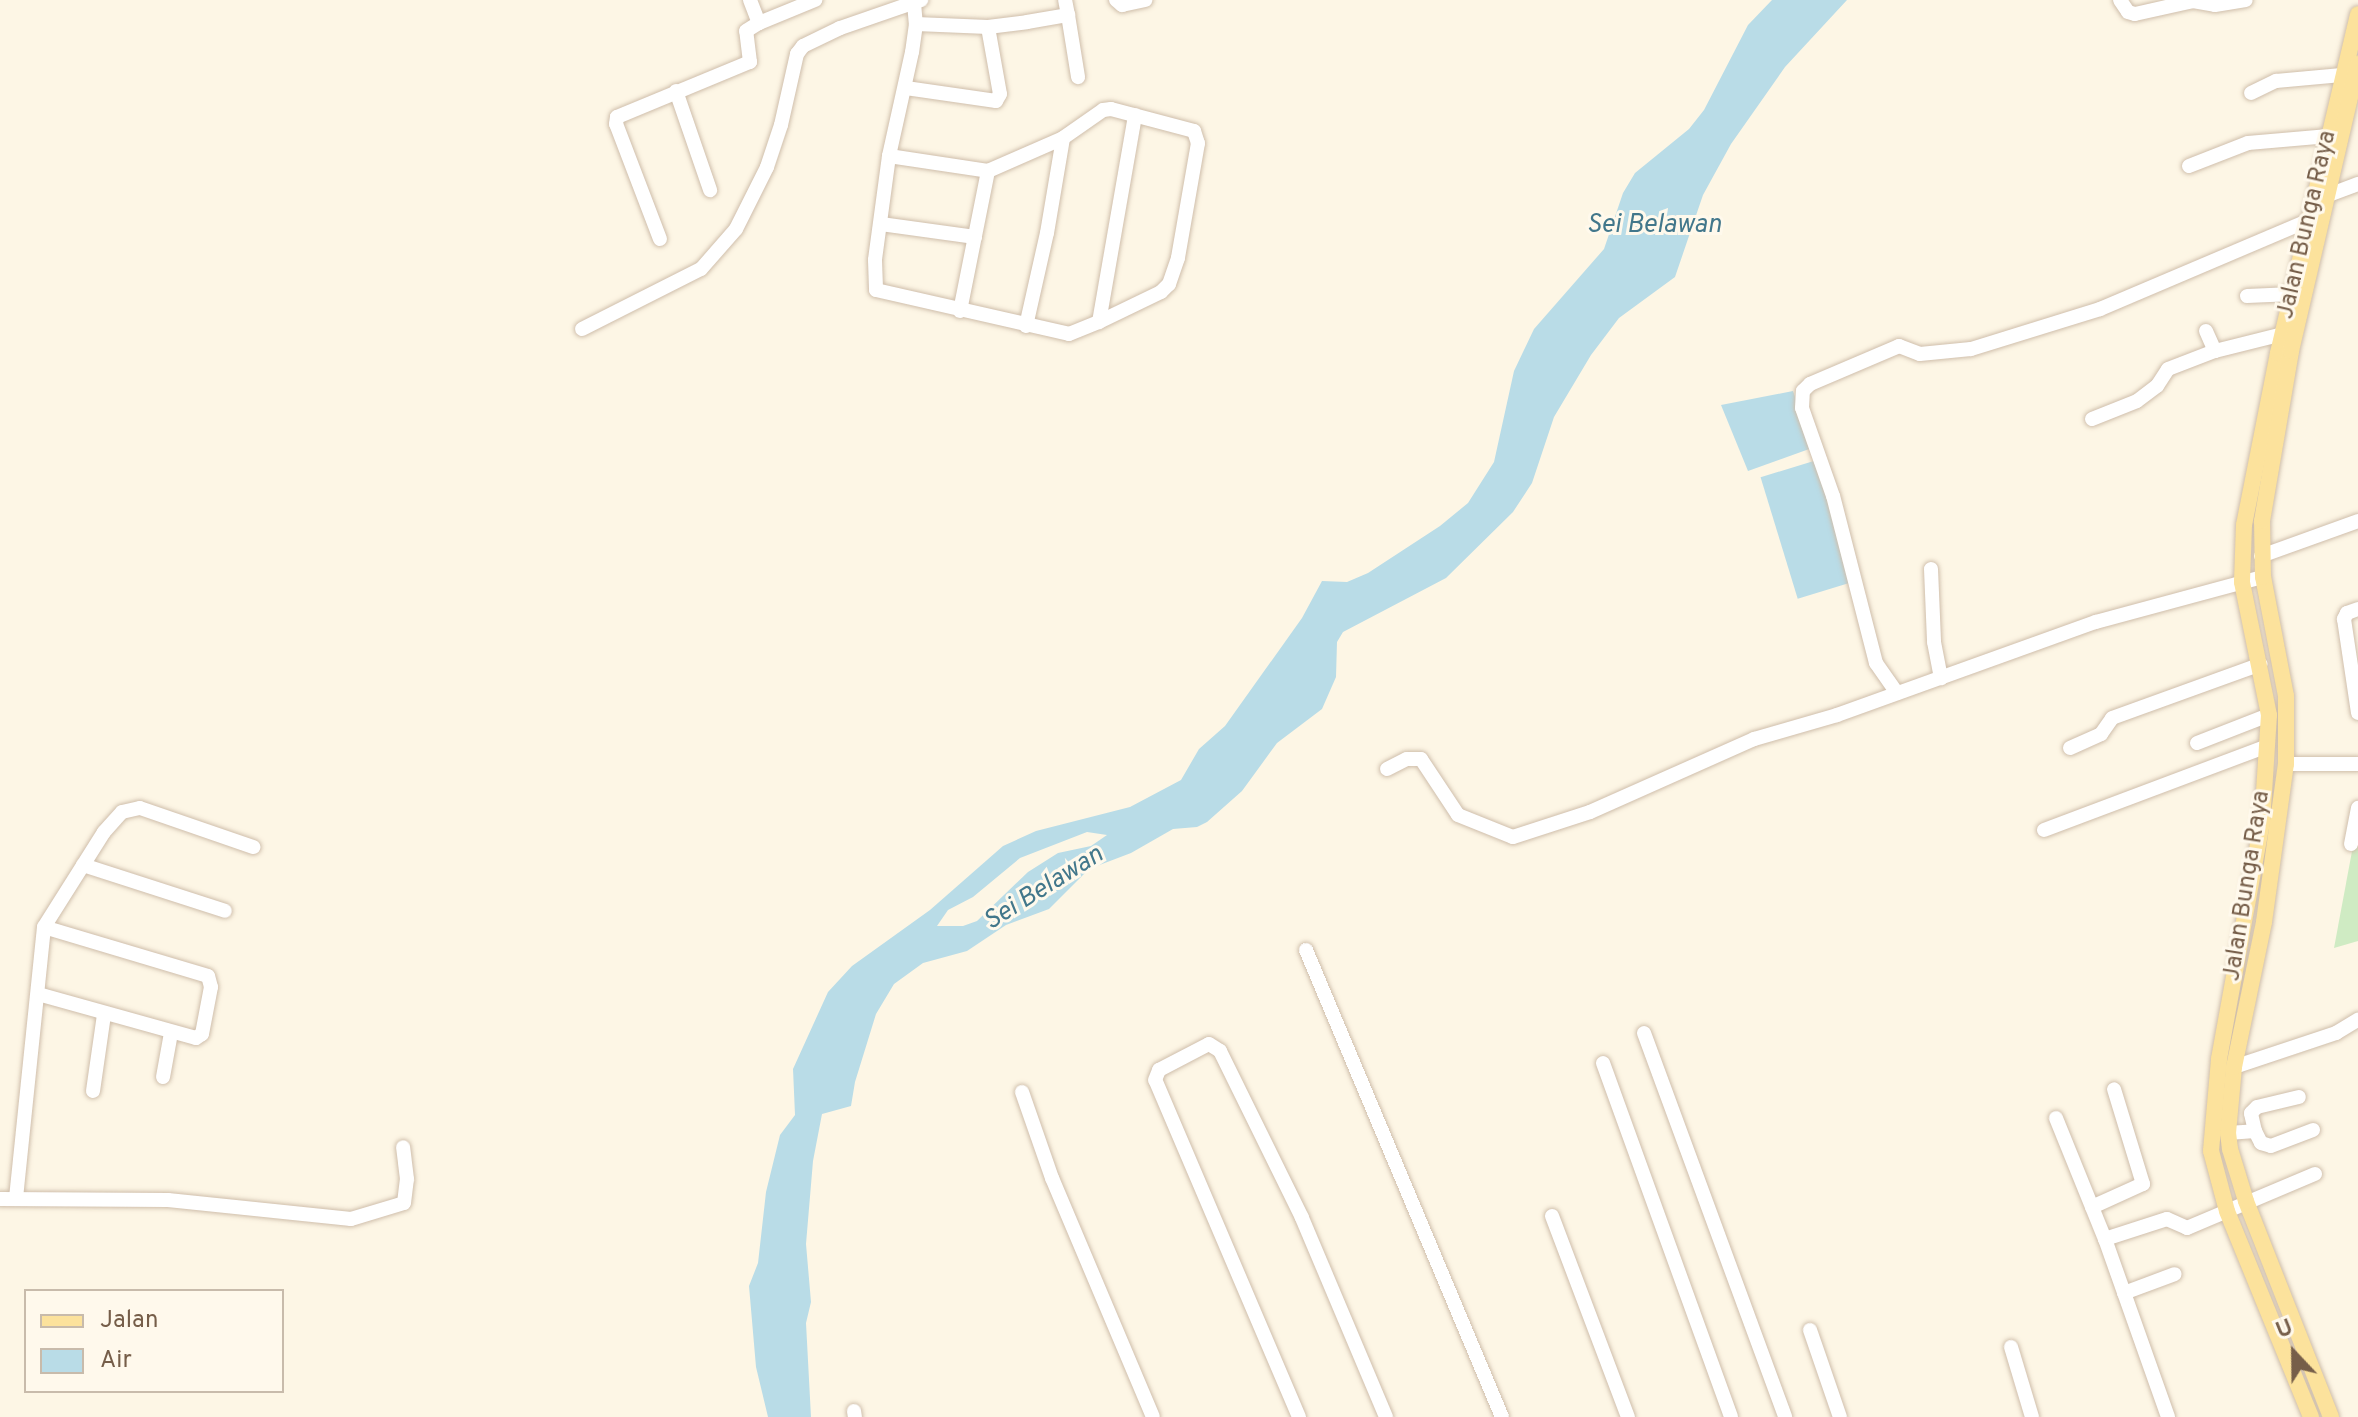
<!DOCTYPE html>
<html>
<head>
<meta charset="utf-8">
<style>
  body { margin:0 }
  #map { position:relative; width:2358px; height:1417px; overflow:hidden; background:#fdf6e5; font-family:Overpass,sans-serif }
  div>[style] { position:absolute }
  .green>* { inset:0; background:#cfebc3 }
  .water>* { inset:0; background:#b9dce7; transform-origin:0 0 }
  .roads { filter:drop-shadow(0 0 2px #cfbeab) drop-shadow(0 0 2px #cfbeab) }
  .minor>* { height:14px; margin:-7px; padding:0 7px; transform-origin:7px; border-radius:7px; background:#fff }
  .major>* { height:16px; margin:-8px; padding:0 8px; transform-origin:8px; border-radius:8px; background:#fce29c }
  span { translate:-50% -50%; white-space:nowrap; text-align:center; line-height:1.15; -webkit-text-stroke:6px #fff9ec; paint-order:stroke }
  .street-label { font-size:24px; color:#765e49 }
  .water-label { font-size:26px; color:#42778b; font-style:italic }
  .legend { position:absolute; left:24px; top:1289px; width:260px; height:104px; box-sizing:border-box; background:#fff9ec; border:2px solid #c8bbab; margin:0; padding:10px 14px; list-style:none; font-size:24px; color:#765e49 }
  .legend li { display:flex; align-items:center; gap:16px; height:40px }
  .legend b { width:40px; border:2px solid #c8bbab }
  .north { position:absolute; left:2254px; top:1313px; width:80px; height:80px; -webkit-text-stroke:6px #fff9ec; paint-order:stroke; rotate:338deg; font-size:22px; font-weight:700; line-height:32px; text-align:center; color:#765e49 }
  .north::after { content:''; display:block; margin:auto; width:28px; height:36px; background:#765e49; clip-path:polygon(50% 0,100% 100%,50% 72%,0 100%) }
</style>
</head>
<body>
<div id="map">
  <div class="green">
    <div style="clip-path:polygon(2358px 819px,2358px 941px,2334px 948px)"></div>
  </div>
  <div class="water">
    <div style="clip-path:polygon(evenodd,1772px 0,1847px 0,1785px 67px,1731px 144px,1703px 195px,1675px 277px,1619px 318px,1591px 355px,1554px 417px,1532px 483px,1513px 512px,1446px 578px,1343px 632px,1337px 642px,1336px 677px,1322px 709px,1277px 743px,1242px 791px,1207px 822px,1197px 827px,1173px 829px,1131px 853px,1089px 869px,1049px 909px,1006px 925px,967px 951px,923px 963px,894px 984px,876px 1014px,855px 1082px,851px 1106px,822px 1114px,813px 1161px,806px 1244px,811px 1302px,806px 1323px,811px 1417px,768px 1417px,756px 1367px,749px 1286px,758px 1263px,766px 1192px,780px 1135px,795px 1115px,793px 1069px,828px 992px,852px 966px,930px 910px,1003px 846px,1036px 831px,1130px 807px,1181px 780px,1199px 749px,1225px 726px,1302px 618px,1322px 581px,1347px 582px,1368px 573px,1440px 526px,1468px 503px,1494px 462px,1514px 371px,1534px 329px,1604px 249px,1623px 193px,1635px 173px,1689px 129px,1704px 110px,1748px 25px,1772px 0,1087px 832px,1107px 835px,1091px 846px,1058px 853px,1028px 872px,977px 921px,963px 926px,937px 926px,948px 910px,973px 897px,1020px 858px,1087px 832px)"></div>
    <div style="clip-path:polygon(1793px 391px,1812px 448px,1748px 471px,1721px 405px)"></div>
    <div style="left:1817px;top:460px;width:127px;height:59px;rotate:73deg"></div>
  </div>
  <div class="roads">
    <div class="minor">
      <div style="left:750px;top:0;width:25px;rotate:69deg"></div>
      <div style="left:759px;top:23px;width:61px;rotate:-22.3deg"></div>
      <div style="left:1116px;top:0;width:8px;rotate:40deg"></div>
      <div style="left:1122px;top:5px;width:24px;rotate:-12deg"></div>
      <div style="left:2120px;top:0;width:14px;rotate:56deg"></div>
      <div style="left:2128px;top:12px;width:7px;rotate:16deg"></div>
      <div style="left:2135px;top:14px;width:59px;rotate:-12.6deg"></div>
      <div style="left:2193px;top:1px;width:22px;rotate:10deg"></div>
      <div style="left:2215px;top:5px;width:31px;rotate:-9deg"></div>
      <div style="left:914px;top:3px;width:21px;rotate:85deg"></div>
      <div style="left:916px;top:24px;width:28px;rotate:98deg"></div>
      <div style="left:912px;top:52px;width:107px;rotate:102.5deg"></div>
      <div style="left:889px;top:156px;width:105px;rotate:97.7deg"></div>
      <div style="left:875px;top:260px;width:30px;rotate:88deg"></div>
      <div style="left:876px;top:290px;width:198px;rotate:12.8deg"></div>
      <div style="left:1069px;top:334px;width:32px;rotate:-22deg"></div>
      <div style="left:1099px;top:322px;width:210px;rotate:-80.1deg"></div>
      <div style="left:1068px;top:15px;width:63px;rotate:80.8deg"></div>
      <div style="left:916px;top:24px;width:72px;rotate:2.4deg"></div>
      <div style="left:988px;top:27px;width:39px;rotate:-7deg"></div>
      <div style="left:1027px;top:22px;width:42px;rotate:-9.7deg"></div>
      <div style="left:1068px;top:15px;width:15px;rotate:-101deg"></div>
      <div style="left:906px;top:88px;width:91px;rotate:8.2deg"></div>
      <div style="left:996px;top:101px;width:8px;rotate:-60deg"></div>
      <div style="left:1000px;top:94px;width:68px;rotate:-100.2deg"></div>
      <div style="left:676px;top:91px;width:105px;rotate:71deg"></div>
      <div style="left:2251px;top:93px;width:28px;rotate:-26deg"></div>
      <div style="left:2276px;top:81px;width:66px;rotate:-5.2deg"></div>
      <div style="left:889px;top:156px;width:100px;rotate:8.6deg"></div>
      <div style="left:988px;top:171px;width:82px;rotate:-23.7deg"></div>
      <div style="left:1063px;top:138px;width:49px;rotate:-35deg"></div>
      <div style="left:1103px;top:110px;width:8px;rotate:-7deg"></div>
      <div style="left:1111px;top:109px;width:86px;rotate:14.8deg"></div>
      <div style="left:1194px;top:131px;width:13px;rotate:72deg"></div>
      <div style="left:1198px;top:143px;width:117px;rotate:99.9deg"></div>
      <div style="left:1178px;top:258px;width:28px;rotate:109deg"></div>
      <div style="left:1169px;top:284px;width:11px;rotate:135deg"></div>
      <div style="left:1161px;top:292px;width:69px;rotate:154.2deg"></div>
      <div style="left:2189px;top:166px;width:63px;rotate:-21.3deg"></div>
      <div style="left:2248px;top:143px;width:81px;rotate:-4.9deg"></div>
      <div style="left:2318px;top:199px;width:43px;rotate:-20.6deg"></div>
      <div style="left:881px;top:224px;width:95px;rotate:7.9deg"></div>
      <div style="left:660px;top:239px;width:123px;rotate:-110.9deg"></div>
      <div style="left:616px;top:124px;width:7px;rotate:-82deg"></div>
      <div style="left:617px;top:117px;width:144px;rotate:-22.5deg"></div>
      <div style="left:750px;top:62px;width:31px;rotate:-97deg"></div>
      <div style="left:746px;top:31px;width:15px;rotate:-32deg"></div>
      <div style="left:2247px;top:296px;width:46px;rotate:-2.5deg"></div>
      <div style="left:960px;top:311px;width:143px;rotate:-78.7deg"></div>
      <div style="left:1026px;top:326px;width:95px;rotate:-77.3deg"></div>
      <div style="left:1047px;top:233px;width:96px;rotate:-80.4deg"></div>
      <div style="left:582px;top:329px;width:133px;rotate:-26.8deg"></div>
      <div style="left:701px;top:269px;width:53px;rotate:-48.8deg"></div>
      <div style="left:736px;top:229px;width:69px;rotate:-63.4deg"></div>
      <div style="left:767px;top:167px;width:44px;rotate:-71.6deg"></div>
      <div style="left:781px;top:125px;width:73px;rotate:-77.3deg"></div>
      <div style="left:797px;top:54px;width:10px;rotate:-53deg"></div>
      <div style="left:803px;top:46px;width:41px;rotate:-25.9deg"></div>
      <div style="left:840px;top:28px;width:86px;rotate:-19.1deg"></div>
      <div style="left:2206px;top:331px;width:22px;rotate:66deg"></div>
      <div style="left:2092px;top:419px;width:48px;rotate:-21.8deg"></div>
      <div style="left:2137px;top:401px;width:25px;rotate:-37deg"></div>
      <div style="left:2157px;top:386px;width:20px;rotate:-57deg"></div>
      <div style="left:2168px;top:369px;width:50px;rotate:-21deg"></div>
      <div style="left:2215px;top:351px;width:70px;rotate:-14deg"></div>
      <div style="left:2261px;top:556px;width:103px;rotate:-19.8deg"></div>
      <div style="left:1931px;top:569px;width:73px;rotate:87.6deg"></div>
      <div style="left:1934px;top:642px;width:37px;rotate:79deg"></div>
      <div style="left:2358px;top:609px;width:12px;rotate:160deg"></div>
      <div style="left:2347px;top:613px;width:7px;rotate:117deg"></div>
      <div style="left:2344px;top:619px;width:95px;rotate:81.5deg"></div>
      <div style="left:1897px;top:693px;width:37px;rotate:-125deg"></div>
      <div style="left:1876px;top:663px;width:172px;rotate:-104.4deg"></div>
      <div style="left:1833px;top:496px;width:93px;rotate:-109.4deg"></div>
      <div style="left:1802px;top:408px;width:17px;rotate:-87deg"></div>
      <div style="left:1803px;top:391px;width:10px;rotate:-45deg"></div>
      <div style="left:1810px;top:384px;width:97px;rotate:-23.1deg"></div>
      <div style="left:1899px;top:346px;width:22px;rotate:21deg"></div>
      <div style="left:1920px;top:354px;width:51px;rotate:-5.6deg"></div>
      <div style="left:1971px;top:349px;width:135px;rotate:-17.2deg"></div>
      <div style="left:2100px;top:309px;width:228px;rotate:-23deg"></div>
      <div style="left:2197px;top:743px;width:77px;rotate:-21.3deg"></div>
      <div style="left:2070px;top:748px;width:34px;rotate:-24deg"></div>
      <div style="left:2101px;top:734px;width:19px;rotate:-55deg"></div>
      <div style="left:2112px;top:718px;width:158px;rotate:-19.9deg"></div>
      <div style="left:2286px;top:764px;width:72px"></div>
      <div style="left:1387px;top:769px;width:22px;rotate:-27deg"></div>
      <div style="left:1407px;top:759px;width:14px"></div>
      <div style="left:1421px;top:759px;width:67px;rotate:56.5deg"></div>
      <div style="left:1458px;top:815px;width:59px;rotate:21.8deg"></div>
      <div style="left:1513px;top:837px;width:81px;rotate:-18deg"></div>
      <div style="left:1590px;top:812px;width:180px;rotate:-24deg"></div>
      <div style="left:1754px;top:739px;width:86px;rotate:-16.1deg"></div>
      <div style="left:1837px;top:715px;width:275px;rotate:-19.8deg"></div>
      <div style="left:2096px;top:622px;width:173px;rotate:-15.1deg"></div>
      <div style="left:2044px;top:830px;width:238px;rotate:-20.6deg"></div>
      <div style="left:2351px;top:844px;width:37px;rotate:-79deg"></div>
      <div style="left:83px;top:865px;width:149px;rotate:17.9deg"></div>
      <div style="left:1306px;top:950px;width:506px;rotate:67.23deg"></div>
      <div style="left:38px;top:994px;width:164px;rotate:15.6deg"></div>
      <div style="left:196px;top:1038px;width:7px;rotate:-34deg"></div>
      <div style="left:202px;top:1034px;width:48px;rotate:-79.2deg"></div>
      <div style="left:211px;top:987px;width:11px;rotate:-105deg"></div>
      <div style="left:208px;top:976px;width:171px;rotate:-163.4deg"></div>
      <div style="left:1644px;top:1033px;width:409px;rotate:69.8deg"></div>
      <div style="left:1603px;top:1063px;width:376px;rotate:70.1deg"></div>
      <div style="left:2234px;top:1067px;width:108px;rotate:-18.4deg"></div>
      <div style="left:2336px;top:1033px;width:26px;rotate:-31deg"></div>
      <div style="left:163px;top:1077px;width:45px;rotate:-79.7deg"></div>
      <div style="left:93px;top:1091px;width:77px;rotate:-81.8deg"></div>
      <div style="left:1022px;top:1092px;width:91px;rotate:70.8deg"></div>
      <div style="left:1052px;top:1178px;width:259px;rotate:67.1deg"></div>
      <div style="left:2056px;top:1118px;width:131px;rotate:68deg"></div>
      <div style="left:2105px;top:1239px;width:189px;rotate:70.5deg"></div>
      <div style="left:2255px;top:1131px;width:13px;rotate:63deg"></div>
      <div style="left:2261px;top:1143px;width:10px;rotate:17deg"></div>
      <div style="left:2271px;top:1146px;width:45px;rotate:-20.9deg"></div>
      <div style="left:2228px;top:1133px;width:27px;rotate:-4deg"></div>
      <div style="left:2255px;top:1131px;width:18px;rotate:-103deg"></div>
      <div style="left:2251px;top:1113px;width:8px;rotate:-45deg"></div>
      <div style="left:2257px;top:1107px;width:43px;rotate:-13.4deg"></div>
      <div style="left:16px;top:1198px;width:272px;rotate:-84.1deg"></div>
      <div style="left:44px;top:927px;width:112px;rotate:-57.7deg"></div>
      <div style="left:104px;top:832px;width:27px;rotate:-48deg"></div>
      <div style="left:122px;top:812px;width:18px;rotate:-13deg"></div>
      <div style="left:140px;top:808px;width:120px;rotate:19deg"></div>
      <div style="left:0;top:1199px;width:168px;rotate:0.3deg"></div>
      <div style="left:168px;top:1200px;width:184px;rotate:5.9deg"></div>
      <div style="left:351px;top:1219px;width:55px;rotate:-16.8deg"></div>
      <div style="left:404px;top:1203px;width:24px;rotate:-83deg"></div>
      <div style="left:407px;top:1179px;width:32px;rotate:-97deg"></div>
      <div style="left:2092px;top:1207px;width:56px;rotate:-24.3deg"></div>
      <div style="left:2143px;top:1184px;width:99px;rotate:-107deg"></div>
      <div style="left:1552px;top:1216px;width:215px;rotate:69.3deg"></div>
      <div style="left:2105px;top:1239px;width:65px;rotate:-17.9deg"></div>
      <div style="left:2167px;top:1219px;width:22px;rotate:24deg"></div>
      <div style="left:2187px;top:1228px;width:139px;rotate:-22.9deg"></div>
      <div style="left:2124px;top:1293px;width:54px;rotate:-20.4deg"></div>
      <div style="left:1810px;top:1330px;width:92px;rotate:71deg"></div>
      <div style="left:2011px;top:1347px;width:73px;rotate:73.3deg"></div>
      <div style="left:854px;top:1411px;width:6px;rotate:81deg"></div>
      <div style="left:1299px;top:1417px;width:366px;rotate:-113.1deg"></div>
      <div style="left:1155px;top:1080px;width:11px;rotate:-68deg"></div>
      <div style="left:1159px;top:1070px;width:56px;rotate:-27.5deg"></div>
      <div style="left:1209px;top:1044px;width:13px;rotate:32deg"></div>
      <div style="left:1220px;top:1051px;width:186px;rotate:63.8deg"></div>
      <div style="left:1302px;top:1218px;width:216px;rotate:67.1deg"></div>
    </div>
    <div class="major">
      <div style="left:2311px;top:1417px;width:222px;rotate:-112.2deg"></div>
      <div style="left:2227px;top:1211px;width:62px;rotate:-104.9deg"></div>
      <div style="left:2211px;top:1151px;width:92px;rotate:-85deg"></div>
      <div style="left:2219px;top:1059px;width:240px;rotate:-79.7deg"></div>
      <div style="left:2262px;top:823px;width:108px;rotate:-86.3deg"></div>
      <div style="left:2269px;top:715px;width:136px;rotate:-101.5deg"></div>
      <div style="left:2242px;top:582px;width:57px;rotate:-88deg"></div>
      <div style="left:2244px;top:525px;width:175px;rotate:-78.8deg"></div>
      <div style="left:2278px;top:353px;width:348px;rotate:-76.7deg"></div>
      <div style="left:2331px;top:1417px;width:232px;rotate:-111.5deg"></div>
      <div style="left:2246px;top:1201px;width:54px;rotate:-107.1deg"></div>
      <div style="left:2230px;top:1149px;width:16px;rotate:-97deg"></div>
      <div style="left:2228px;top:1133px;width:66px;rotate:-84.8deg"></div>
      <div style="left:2234px;top:1067px;width:148px;rotate:-78.3deg"></div>
      <div style="left:2264px;top:922px;width:160px;rotate:-82.1deg"></div>
      <div style="left:2286px;top:764px;width:68px;rotate:-90deg"></div>
      <div style="left:2286px;top:696px;width:121px;rotate:-100.9deg"></div>
      <div style="left:2263px;top:577px;width:56px;rotate:-91deg"></div>
      <div style="left:2262px;top:521px;width:172px;rotate:-80.3deg"></div>
      <div style="left:2291px;top:351px;width:295px;rotate:-76.9deg"></div>
    </div>
  </div>
  <div class="street-label">
    <span style="left:2308px;top:225px;rotate:-77deg">Jalan Bunga Raya</span>
    <span style="left:2248px;top:886px;rotate:-81deg">Jalan Bunga Raya</span>
  </div>
  <div class="water-label">
    <span style="left:1654px;top:226px">Sei Belawan</span>
    <span style="left:1044px;top:889px;rotate:-32deg">Sei Belawan</span>
  </div>
  <ul class="legend">
  <li><b style="height:10px;background:#fce29c"></b>Jalan</li>
  <li><b style="height:22px;background:#b9dce7"></b>Air</li>
  </ul>
  <div class="north">U</div>
</div>
</body>
</html>
